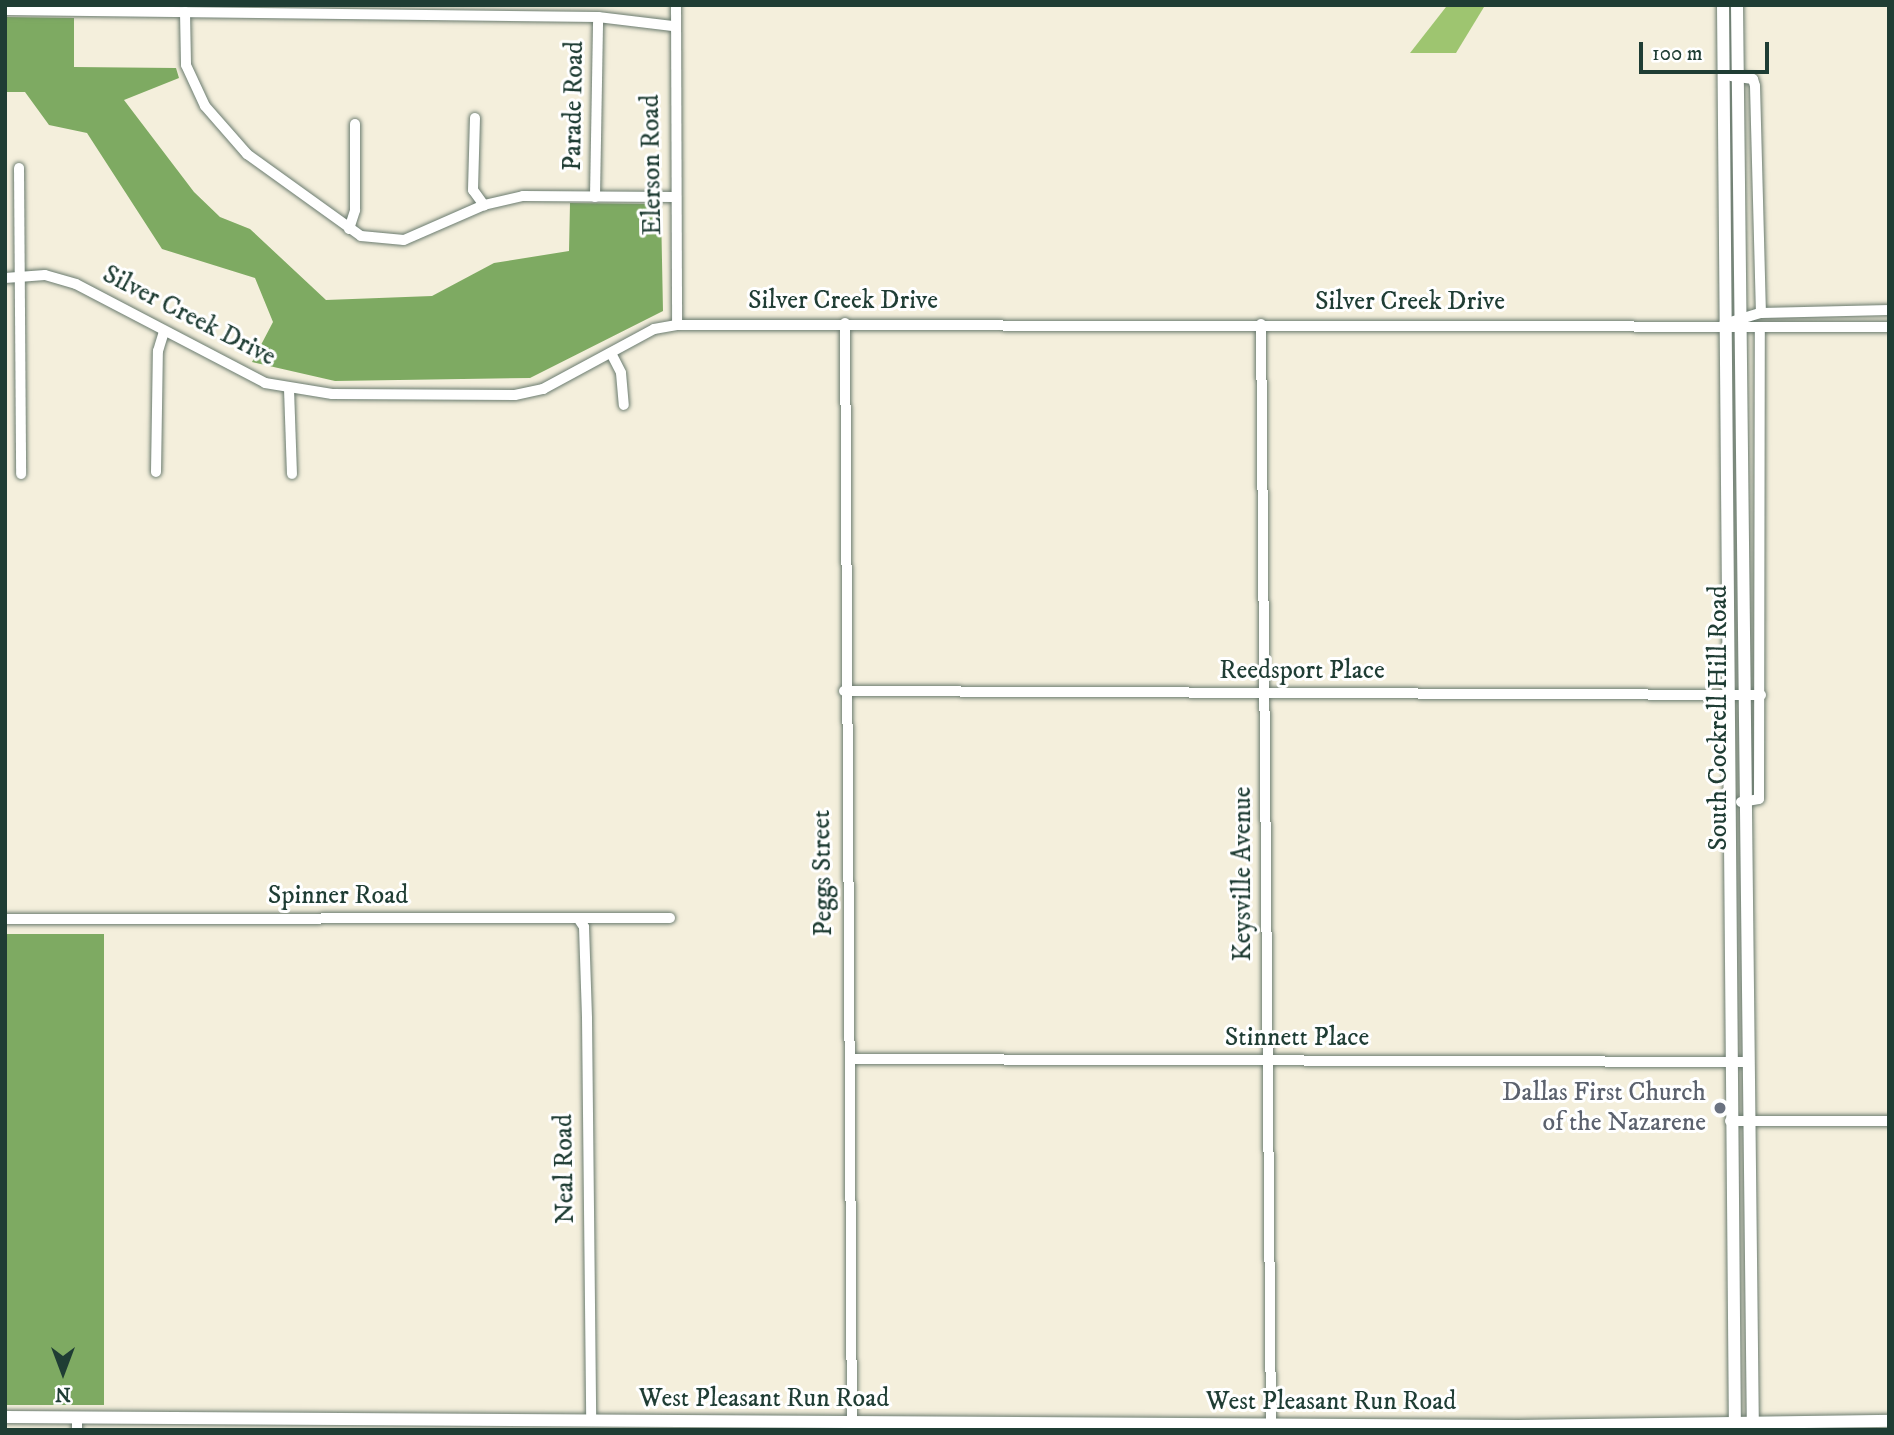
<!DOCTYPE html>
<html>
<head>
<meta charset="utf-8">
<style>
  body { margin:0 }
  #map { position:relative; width:1894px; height:1435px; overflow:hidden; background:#f4efdc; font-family:"IM FELL DW Pica",serif }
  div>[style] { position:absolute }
  .green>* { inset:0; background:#9ec570 }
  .forest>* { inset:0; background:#7eaa62; transform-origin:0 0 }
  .roads { filter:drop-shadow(0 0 2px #6a7b6f) drop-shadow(0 0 2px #6a7b6f) }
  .minor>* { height:10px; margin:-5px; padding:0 5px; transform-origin:5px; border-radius:5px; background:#fff }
  .major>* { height:12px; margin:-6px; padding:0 6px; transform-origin:6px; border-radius:6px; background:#fff }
  .dots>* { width:19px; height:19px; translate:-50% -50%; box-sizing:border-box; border:4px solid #fff; border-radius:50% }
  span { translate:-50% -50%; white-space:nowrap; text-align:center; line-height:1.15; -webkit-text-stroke:6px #fff; paint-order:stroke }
  .street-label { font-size:26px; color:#1f3d34 }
  .worship-label { font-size:26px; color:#5b616d }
  .right { translate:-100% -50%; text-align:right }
  .frame { position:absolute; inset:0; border:7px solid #1f3d34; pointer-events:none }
  .north { position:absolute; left:28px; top:1337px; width:70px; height:70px; -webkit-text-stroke:5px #fff; paint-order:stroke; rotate:180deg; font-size:19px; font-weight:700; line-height:28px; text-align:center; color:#1f3d34 }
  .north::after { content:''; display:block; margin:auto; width:24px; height:32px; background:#1f3d34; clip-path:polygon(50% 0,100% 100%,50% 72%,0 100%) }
  .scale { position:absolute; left:1639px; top:42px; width:130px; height:32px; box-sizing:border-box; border:4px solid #1f3d34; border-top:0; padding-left:9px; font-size:21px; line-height:24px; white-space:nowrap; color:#1f3d34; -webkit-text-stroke:5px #fff; paint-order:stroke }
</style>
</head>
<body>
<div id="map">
  <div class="green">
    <div style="clip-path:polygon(1446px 7px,1484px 7px,1456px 53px,1410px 53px)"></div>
  </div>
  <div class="forest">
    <div style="clip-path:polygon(5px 17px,74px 18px,74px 67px,176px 68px,179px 78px,124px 100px,194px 192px,220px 217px,250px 229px,326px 300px,432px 296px,494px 263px,569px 251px,570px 203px,655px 204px,661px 210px,663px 311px,530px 378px,335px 381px,252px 362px,273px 322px,255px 278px,162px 249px,87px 133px,49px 125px,25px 92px,5px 92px)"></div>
    <div style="left:5px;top:934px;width:99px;height:471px"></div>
  </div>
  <div class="roads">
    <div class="minor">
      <div style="left:676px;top:5px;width:320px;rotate:89.8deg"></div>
      <div style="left:5px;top:10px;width:593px;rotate:0.68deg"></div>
      <div style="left:598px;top:17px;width:75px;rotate:6.9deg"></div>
      <div style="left:185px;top:12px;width:53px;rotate:88.9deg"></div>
      <div style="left:186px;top:65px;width:45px;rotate:65.1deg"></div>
      <div style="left:205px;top:106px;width:64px;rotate:48.8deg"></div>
      <div style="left:247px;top:154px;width:140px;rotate:35.7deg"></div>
      <div style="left:361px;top:236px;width:43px;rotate:5.3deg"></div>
      <div style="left:404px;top:240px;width:87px;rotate:-23.6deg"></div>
      <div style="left:484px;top:205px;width:40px;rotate:-13deg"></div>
      <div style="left:523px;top:196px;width:152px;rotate:0.4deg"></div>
      <div style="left:1731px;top:76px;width:22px;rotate:8deg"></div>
      <div style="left:1753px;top:79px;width:7px;rotate:74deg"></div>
      <div style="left:1755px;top:86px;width:227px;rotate:88.5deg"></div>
      <div style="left:475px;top:118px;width:72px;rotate:91.6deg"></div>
      <div style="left:473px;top:190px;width:19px;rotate:54deg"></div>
      <div style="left:19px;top:168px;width:306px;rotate:89.6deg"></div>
      <div style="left:595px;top:197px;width:180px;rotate:-89deg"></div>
      <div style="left:349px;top:229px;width:20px;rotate:-72deg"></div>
      <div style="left:355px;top:210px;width:86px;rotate:-90deg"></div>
      <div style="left:5px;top:278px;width:40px;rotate:-4.3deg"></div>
      <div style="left:45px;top:275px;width:32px;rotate:16deg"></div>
      <div style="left:76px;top:284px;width:213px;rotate:27.6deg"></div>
      <div style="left:265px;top:383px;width:68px;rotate:9.3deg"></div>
      <div style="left:332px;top:394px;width:183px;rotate:0.3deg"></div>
      <div style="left:515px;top:395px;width:29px;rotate:-12deg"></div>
      <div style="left:543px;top:389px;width:126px;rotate:-28.4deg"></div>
      <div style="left:654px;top:329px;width:23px;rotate:-10deg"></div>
      <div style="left:677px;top:325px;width:1212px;rotate:0.09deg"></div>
      <div style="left:845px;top:323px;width:1099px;rotate:89.64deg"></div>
      <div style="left:1261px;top:324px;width:1099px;rotate:89.48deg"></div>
      <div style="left:1724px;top:324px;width:39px;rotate:-17deg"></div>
      <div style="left:1761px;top:313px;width:128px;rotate:-1.3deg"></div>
      <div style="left:611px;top:353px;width:22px;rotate:63deg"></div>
      <div style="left:621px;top:373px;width:32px;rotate:85deg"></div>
      <div style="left:289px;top:389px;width:85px;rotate:88deg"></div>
      <div style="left:156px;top:472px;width:121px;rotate:-89.1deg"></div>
      <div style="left:158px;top:351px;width:21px;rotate:-73deg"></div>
      <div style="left:844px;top:691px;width:917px;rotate:0.25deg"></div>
      <div style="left:1741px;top:802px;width:18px;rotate:-9deg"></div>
      <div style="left:1759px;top:799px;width:470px;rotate:-89.9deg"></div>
      <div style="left:578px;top:918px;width:11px;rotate:56deg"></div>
      <div style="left:584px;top:927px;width:91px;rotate:88.1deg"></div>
      <div style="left:587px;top:1018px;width:403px;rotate:89.4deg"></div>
      <div style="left:5px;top:919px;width:665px;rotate:-0.09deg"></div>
      <div style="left:850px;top:1059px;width:895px;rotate:0.19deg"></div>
      <div style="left:1730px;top:1121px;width:159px"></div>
      <div style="left:77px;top:1417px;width:13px;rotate:90deg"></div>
    </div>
    <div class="major">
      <div style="left:1723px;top:5px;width:1425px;rotate:89.52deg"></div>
      <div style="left:1737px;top:5px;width:1425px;rotate:89.36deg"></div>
      <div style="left:5px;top:1417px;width:1517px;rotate:0.34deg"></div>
      <div style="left:1522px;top:1426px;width:367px;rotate:-0.8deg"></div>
    </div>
  </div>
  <div class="dots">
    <div style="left:1720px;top:1108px;background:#6b7280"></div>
  </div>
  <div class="street-label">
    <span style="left:574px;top:106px;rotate:-89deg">Parade Road</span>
    <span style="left:652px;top:165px;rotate:-91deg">Elerson Road</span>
    <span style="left:843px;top:301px">Silver Creek Drive</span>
    <span style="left:1410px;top:302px">Silver Creek Drive</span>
    <span style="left:189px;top:316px;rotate:27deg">Silver Creek Drive</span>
    <span style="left:1302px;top:671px">Reedsport Place</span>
    <span style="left:1719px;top:718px;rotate:-90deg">South Cockrell Hill Road</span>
    <span style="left:823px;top:873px;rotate:-91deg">Peggs Street</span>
    <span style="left:1243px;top:874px;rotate:-90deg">Keysville Avenue</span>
    <span style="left:338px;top:896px">Spinner Road</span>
    <span style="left:1297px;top:1038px">Stinnett Place</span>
    <span style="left:565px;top:1169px;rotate:-91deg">Neal Road</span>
    <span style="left:764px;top:1399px">West Pleasant Run Road</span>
    <span style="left:1331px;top:1402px">West Pleasant Run Road</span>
  </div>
  <div class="worship-label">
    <span class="right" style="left:1706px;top:1108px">Dallas First Church<br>of the Nazarene</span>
  </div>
  <div class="frame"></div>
  <div class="north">N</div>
  <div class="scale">100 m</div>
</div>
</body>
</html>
